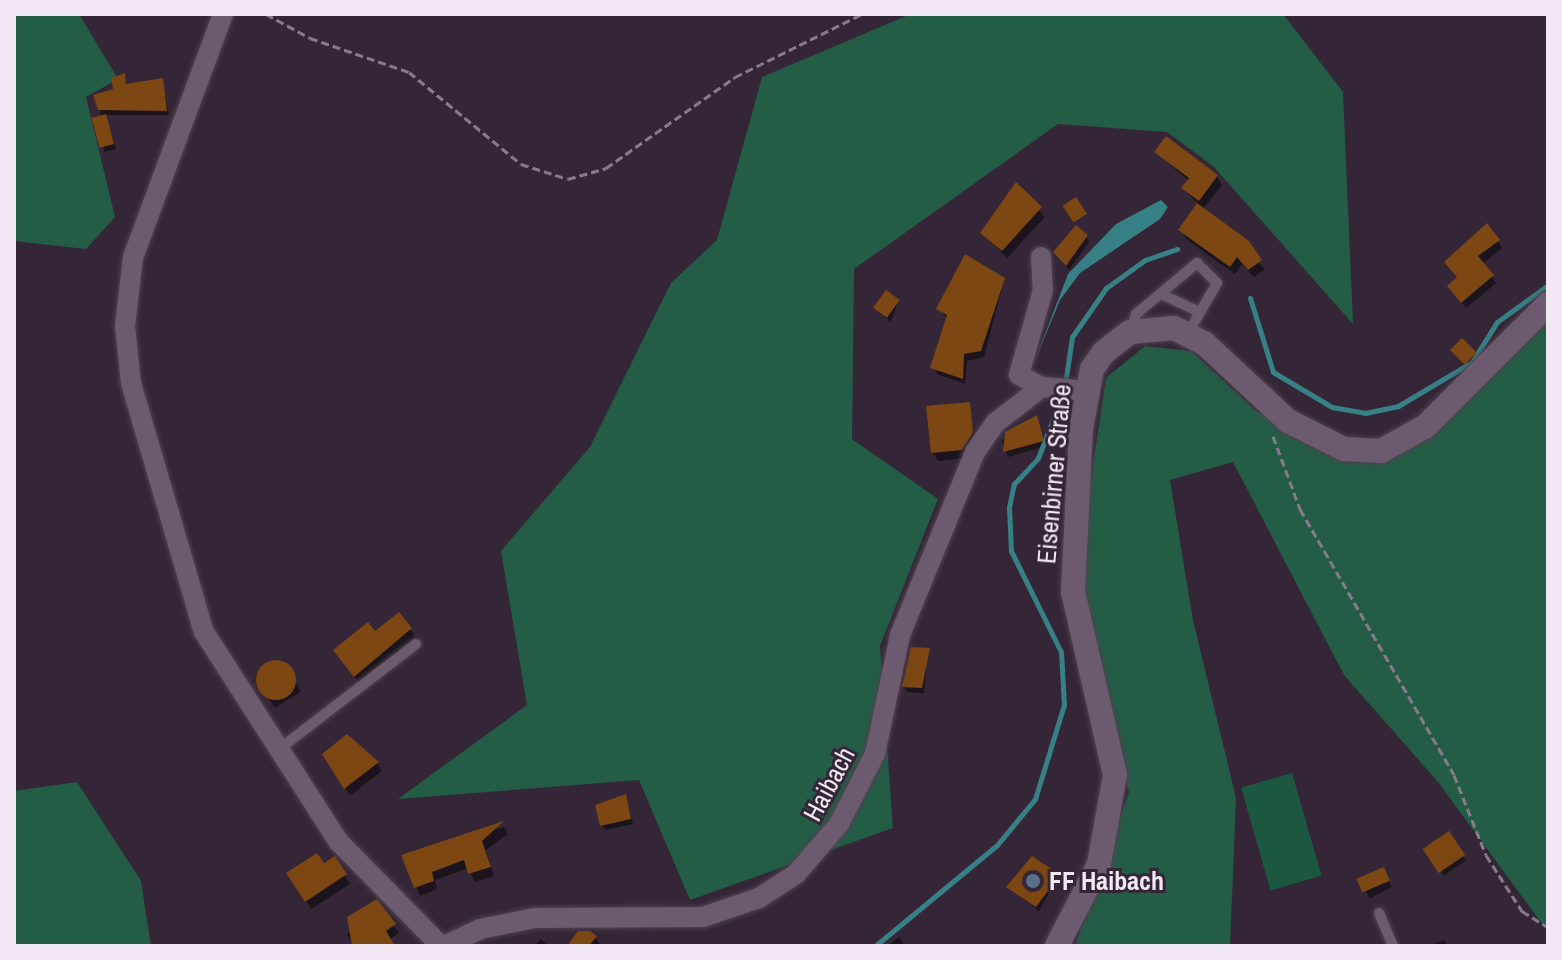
<!DOCTYPE html>
<html>
<head>
<meta charset="utf-8">
<style>
  body { margin:0 }
  #map { position:relative; width:1562px; height:960px; overflow:hidden; background:#342636; font-family:"Archivo Narrow",sans-serif }
  div>[style] { position:absolute }
  .green>* { inset:0; background:#1c5840; transform-origin:0 0 }
  .forest>* { inset:0; background:#235d45 }
  .water>* { inset:0; background:#378186 }
  .shadow>* { inset:0; background:#0007; transform-origin:0 0 }
  .stream>* { height:5px; margin:-2.5px; padding:0 2.5px; transform-origin:2.5px; border-radius:2.5px; background:#378186 }
  .building>* { inset:0; background:#7d4713; transform-origin:0 0 }
  .round { border-radius:50% }
  .path>* { height:3px; margin-top:-1.5px; transform-origin:0; background:repeating-linear-gradient(90deg,#877b89 0 8px,transparent 0 12px) }
  .roads { filter:drop-shadow(0 0 2px #4f4250) drop-shadow(0 0 2px #4f4250) }
  .service>* { height:10px; margin:-5px; padding:0 5px; transform-origin:5px; border-radius:5px; background:#6c5b6e }
  .minor>* { height:20px; margin:-10px; padding:0 10px; transform-origin:10px; border-radius:10px; background:#6c5b6e }
  .secondary>* { height:24px; margin:-12px; padding:0 12px; transform-origin:12px; border-radius:12px; background:#6c5b6e }
  .dots>* { width:22px; height:22px; translate:-50% -50%; box-sizing:border-box; border:4px solid #342636; border-radius:50% }
  span { translate:-50% -50%; white-space:nowrap; text-align:center; line-height:1.15; -webkit-text-stroke:6px #342636; paint-order:stroke }
  .street-label { font-size:26px; color:#f1e8f3 }
  .poi-label { font-size:26px; color:#f1e8f3; font-weight:700 }
  .left { translate:0 -50%; text-align:left }
  .frame { position:absolute; inset:0; border:16px solid #f1e8f3; pointer-events:none }
</style>
</head>
<body>
<div id="map">
  <div class="green">
    <div style="left:1292px;top:773px;width:107px;height:53px;rotate:74deg"></div>
  </div>
  <div class="forest">
    <div style="clip-path:polygon(14px 14px,79px 14px,118px 79px,86px 97px,115px 217px,86px 249px,14px 241px)"></div>
    <div style="clip-path:polygon(911px 14px,1283px 14px,1343px 92px,1353px 324px,1213px 166px,1167px 132px,1058px 124px,854px 269px,852px 439px,938px 499px,880px 646px,893px 828px,690px 900px,639px 780px,398px 799px,527px 705px,501px 551px,590px 447px,671px 283px,717px 240px,762px 77px)"></div>
    <div style="clip-path:polygon(1548px 318px,1548px 932px,1438px 782px,1344px 675px,1233px 462px,1170px 480px,1193px 620px,1236px 798px,1230px 946px,1075px 946px,1129px 792px,1082px 605px,1086px 512px,1106px 378px,1145px 346px,1191px 351px,1255px 410px,1319px 448px,1373px 462px)"></div>
    <div style="clip-path:polygon(77px 782px,141px 881px,151px 946px,14px 946px,14px 791px)"></div>
  </div>
  <div class="water">
    <div style="clip-path:polygon(1161px 200px,1168px 207px,1160px 219px,1080px 273px,1060px 300px,1032px 368px,1068px 274px,1116px 224px)"></div>
  </div>
  <div class="shadow">
    <div style="clip-path:polygon(124px 75px,127px 86px,162px 81px,169px 115px,105px 115px,116px 149px,104px 152px,100px 110px)"></div>
    <div style="clip-path:polygon(1156px 152px,1217px 177px,1222px 185px,1202px 210px,1265px 269px,1254px 277px,1242px 264px,1235px 274px,1186px 239px,1181px 230px,1198px 204px,1183px 188px,1189px 181px)"></div>
    <div style="clip-path:polygon(1016px 185px,1045px 217px,1007px 258px,982px 233px)"></div>
    <div style="clip-path:polygon(1086px 236px,1089px 242px,1069px 270px,1058px 257px)"></div>
    <div style="clip-path:polygon(1498px 241px,1502px 248px,1482px 264px,1496px 283px,1466px 308px,1454px 293px,1459px 278px,1451px 269px)"></div>
    <div style="clip-path:polygon(1004px 280px,984px 357px,967px 361px,965px 384px,936px 374px,948px 319px,939px 309px)"></div>
    <div style="clip-path:polygon(898px 302px,891px 322px,875px 309px)"></div>
    <div style="clip-path:polygon(1452px 350px,1475px 354px,1478px 359px,1469px 369px)"></div>
    <div style="clip-path:polygon(968px 404px,976px 442px,966px 458px,938px 461px,933px 453px)"></div>
    <div style="clip-path:polygon(1036px 418px,1046px 446px,1008px 457px,1002px 440px)"></div>
    <div style="clip-path:polygon(410px 629px,415px 637px,360px 684px,340px 658px,374px 633px)"></div>
    <div style="clip-path:polygon(928px 650px,924px 693px,907px 692px,904px 687px)"></div>
    <div style="left:282px;top:660px;width:37px;height:31px;rotate:59deg"></div>
    <div style="clip-path:polygon(325px 754px,377px 763px,382px 771px,350px 796px)"></div>
    <div style="clip-path:polygon(625px 796px,633px 824px,605px 830px,602px 825px)"></div>
    <div style="clip-path:polygon(504px 827px,508px 834px,486px 850px,494px 876px,475px 882px,468px 868px,435px 880px,437px 889px,420px 896px,404px 857px)"></div>
    <div style="left:1448px;top:834px;width:32px;height:27px;rotate:56deg"></div>
    <div style="clip-path:polygon(334px 859px,350px 884px,311px 909px,289px 873px)"></div>
    <div style="left:1383px;top:870px;width:19px;height:25px;rotate:62deg"></div>
    <div style="clip-path:polygon(1058px 876px,1039px 911px,1009px 887px)"></div>
    <div style="clip-path:polygon(376px 902px,399px 933px,389px 940px,393px 946px,354px 946px,347px 935px)"></div>
    <div style="clip-path:polygon(579px 933px,596px 938px,600px 944px,569px 946px)"></div>
    <div style="clip-path:polygon(899px 937px,905px 946px,887px 946px)"></div>
    <div style="clip-path:polygon(541px 939px,548px 946px,534px 946px)"></div>
    <div style="clip-path:polygon(1444px 940px,1448px 946px,1430px 946px)"></div>
  </div>
  <div class="stream">
    <div style="left:1250px;top:298px;width:77px;rotate:72.7deg"></div>
    <div style="left:1273px;top:372px;width:69px;rotate:30.7deg"></div>
    <div style="left:1332px;top:407px;width:34px;rotate:10deg"></div>
    <div style="left:1365px;top:413px;width:34px;rotate:-12deg"></div>
    <div style="left:1398px;top:406px;width:86px;rotate:-30.7deg"></div>
    <div style="left:1472px;top:362px;width:47px;rotate:-58deg"></div>
    <div style="left:1497px;top:322px;width:63px;rotate:-36deg"></div>
    <div style="left:1065px;top:384px;width:48px;rotate:-81.5deg"></div>
    <div style="left:1072px;top:337px;width:60px;rotate:-55.2deg"></div>
    <div style="left:1106px;top:288px;width:48px;rotate:-35.7deg"></div>
    <div style="left:1145px;top:260px;width:34px;rotate:-19deg"></div>
    <div style="left:875px;top:946px;width:158px;rotate:-39.6deg"></div>
    <div style="left:997px;top:845px;width:60px;rotate:-50.4deg"></div>
    <div style="left:1035px;top:799px;width:98px;rotate:-72.9deg"></div>
    <div style="left:1064px;top:705px;width:53px;rotate:-93.2deg"></div>
    <div style="left:1061px;top:652px;width:113px;rotate:-116.3deg"></div>
    <div style="left:1011px;top:551px;width:44px;rotate:-92.6deg"></div>
    <div style="left:1009px;top:507px;width:24px;rotate:-78deg"></div>
    <div style="left:1014px;top:484px;width:35px;rotate:-47deg"></div>
    <div style="left:1038px;top:458px;width:69px;rotate:-68.7deg"></div>
  </div>
  <div class="building">
    <div style="clip-path:polygon(125px 73px,126px 84px,163px 78px,167px 111px,98px 110px,93px 95px,113px 89px,111px 78px)"></div>
    <div style="left:106px;top:114px;width:31px;height:15px;rotate:75deg"></div>
    <div style="clip-path:polygon(1166px 136px,1218px 175px,1199px 201px,1181px 188px,1189px 178px,1154px 152px)"></div>
    <div style="clip-path:polygon(1016px 182px,1042px 207px,1002px 251px,980px 233px)"></div>
    <div style="left:1076px;top:197px;width:20px;height:16px;rotate:57deg"></div>
    <div style="clip-path:polygon(1197px 203px,1249px 241px,1262px 260px,1248px 270px,1237px 257px,1230px 267px,1178px 230px)"></div>
    <div style="clip-path:polygon(1487px 223px,1500px 240px,1478px 256px,1494px 275px,1461px 303px,1447px 286px,1457px 277px,1444px 262px)"></div>
    <div style="clip-path:polygon(1076px 225px,1088px 235px,1066px 266px,1053px 252px)"></div>
    <div style="clip-path:polygon(965px 254px,1005px 278px,981px 351px,964px 354px,963px 379px,930px 368px,947px 315px,936px 309px)"></div>
    <div style="left:886px;top:290px;width:17px;height:22px;rotate:36deg"></div>
    <div style="left:1462px;top:338px;width:21px;height:17px;rotate:45deg"></div>
    <div style="clip-path:polygon(970px 402px,973px 432px,962px 450px,931px 453px,926px 406px)"></div>
    <div style="clip-path:polygon(1037px 415px,1044px 441px,1003px 452px,1005px 432px)"></div>
    <div style="clip-path:polygon(399px 612px,412px 628px,354px 677px,333px 650px,368px 622px,375px 631px)"></div>
    <div style="clip-path:polygon(911px 647px,930px 648px,922px 688px,902px 687px)"></div>
    <div class="round" style="left:256px;top:660px;width:40px;height:40px"></div>
    <div style="clip-path:polygon(347px 734px,379px 762px,344px 789px,322px 754px)"></div>
    <div style="clip-path:polygon(626px 794px,631px 819px,600px 826px,595px 805px)"></div>
    <div style="clip-path:polygon(504px 821px,482px 841px,491px 867px,468px 874px,464px 860px,432px 872px,434px 881px,414px 888px,401px 855px)"></div>
    <div style="left:1449px;top:831px;width:29px;height:32px;rotate:56deg"></div>
    <div style="clip-path:polygon(317px 853px,324px 863px,335px 856px,347px 874px,305px 902px,286px 873px)"></div>
    <div style="clip-path:polygon(1032px 856px,1060px 875px,1036px 907px,1006px 887px)"></div>
    <div style="left:1384px;top:867px;width:15px;height:30px;rotate:67deg"></div>
    <div style="clip-path:polygon(377px 899px,396px 924px,386px 931px,395px 946px,352px 946px,347px 917px)"></div>
    <div style="clip-path:polygon(578px 931px,590px 931px,597px 936px,589px 946px,567px 946px)"></div>
  </div>
  <div class="path">
    <div style="left:266px;top:14px;width:50px;rotate:28.6deg"></div>
    <div style="left:310px;top:38px;width:105px;rotate:19deg"></div>
    <div style="left:409px;top:72px;width:145px;rotate:39.4deg"></div>
    <div style="left:521px;top:164px;width:49px;rotate:17.7deg"></div>
    <div style="left:568px;top:179px;width:40px;rotate:-16deg"></div>
    <div style="left:606px;top:168px;width:158px;rotate:-35.2deg"></div>
    <div style="left:735px;top:77px;width:142px;rotate:-26.4deg"></div>
    <div style="left:1273px;top:436px;width:78px;rotate:69.7deg"></div>
    <div style="left:1300px;top:509px;width:307px;rotate:59.9deg"></div>
    <div style="left:1454px;top:775px;width:86px;rotate:68.2deg"></div>
    <div style="left:1486px;top:855px;width:67px;rotate:57.3deg"></div>
    <div style="left:1522px;top:911px;width:31px;rotate:32deg"></div>
  </div>
  <div class="roads">
    <div class="service">
      <div style="left:1163px;top:295px;width:38px;rotate:25deg"></div>
      <div style="left:1131px;top:330px;width:17px;rotate:-73deg"></div>
      <div style="left:1136px;top:314px;width:80px;rotate:-39.9deg"></div>
      <div style="left:1197px;top:263px;width:28px;rotate:45deg"></div>
      <div style="left:1217px;top:283px;width:58px;rotate:120.1deg"></div>
      <div style="left:278px;top:750px;width:174px;rotate:-37.5deg"></div>
      <div style="left:1379px;top:913px;width:36px;rotate:67deg"></div>
    </div>
    <div class="minor">
      <div style="left:223px;top:14px;width:259px;rotate:110.3deg"></div>
      <div style="left:133px;top:257px;width:69px;rotate:96.6deg"></div>
      <div style="left:125px;top:326px;width:57px;rotate:84deg"></div>
      <div style="left:131px;top:383px;width:259px;rotate:73.7deg"></div>
      <div style="left:204px;top:632px;width:250px;rotate:57.3deg"></div>
      <div style="left:339px;top:842px;width:146px;rotate:45.6deg"></div>
      <div style="left:1041px;top:257px;width:33px;rotate:87deg"></div>
      <div style="left:1043px;top:290px;width:88px;rotate:105.8deg"></div>
      <div style="left:1019px;top:375px;width:26px;rotate:28deg"></div>
      <div style="left:444px;top:946px;width:40px;rotate:-25deg"></div>
      <div style="left:480px;top:929px;width:56px;rotate:-11.3deg"></div>
      <div style="left:535px;top:918px;width:168px;rotate:-0.3deg"></div>
      <div style="left:703px;top:917px;width:59px;rotate:-18.7deg"></div>
      <div style="left:759px;top:898px;width:44px;rotate:-33deg"></div>
      <div style="left:796px;top:874px;width:66px;rotate:-49.3deg"></div>
      <div style="left:839px;top:824px;width:79px;rotate:-62.8deg"></div>
      <div style="left:875px;top:754px;width:122px;rotate:-78.1deg"></div>
      <div style="left:900px;top:635px;width:198px;rotate:-67.7deg"></div>
      <div style="left:975px;top:452px;width:35px;rotate:-55deg"></div>
      <div style="left:995px;top:423px;width:59px;rotate:-37.5deg"></div>
      <div style="left:1042px;top:387px;width:44px;rotate:5.2deg"></div>
    </div>
    <div class="secondary">
      <div style="left:1057px;top:946px;width:92px;rotate:-62.9deg"></div>
      <div style="left:1099px;top:864px;width:90px;rotate:-79.8deg"></div>
      <div style="left:1115px;top:775px;width:188px;rotate:-102.9deg"></div>
      <div style="left:1073px;top:592px;width:163px;rotate:-87.2deg"></div>
      <div style="left:1081px;top:429px;width:61px;rotate:-79.6deg"></div>
      <div style="left:1092px;top:369px;width:19px;rotate:-55deg"></div>
      <div style="left:1103px;top:353px;width:34px;rotate:-38deg"></div>
      <div style="left:1130px;top:332px;width:44px;rotate:-5.2deg"></div>
      <div style="left:1174px;top:328px;width:34px;rotate:27deg"></div>
      <div style="left:1204px;top:343px;width:115px;rotate:42.9deg"></div>
      <div style="left:1288px;top:421px;width:63px;rotate:26.6deg"></div>
      <div style="left:1344px;top:449px;width:37px;rotate:3deg"></div>
      <div style="left:1381px;top:451px;width:51px;rotate:-29.1deg"></div>
      <div style="left:1426px;top:426px;width:173px;rotate:-45deg"></div>
    </div>
  </div>
  <div class="dots">
    <div style="left:1033px;top:881px;background:#5c6f8a"></div>
  </div>
  <div class="street-label">
    <span style="left:1054px;top:474px;rotate:-85deg">Eisenbirner Straße</span>
    <span style="left:829px;top:784px;rotate:-62deg">Haibach</span>
  </div>
  <div class="poi-label">
    <span class="left" style="left:1049px;top:881px">FF Haibach</span>
  </div>
  <div class="frame"></div>
</div>
</body>
</html>
